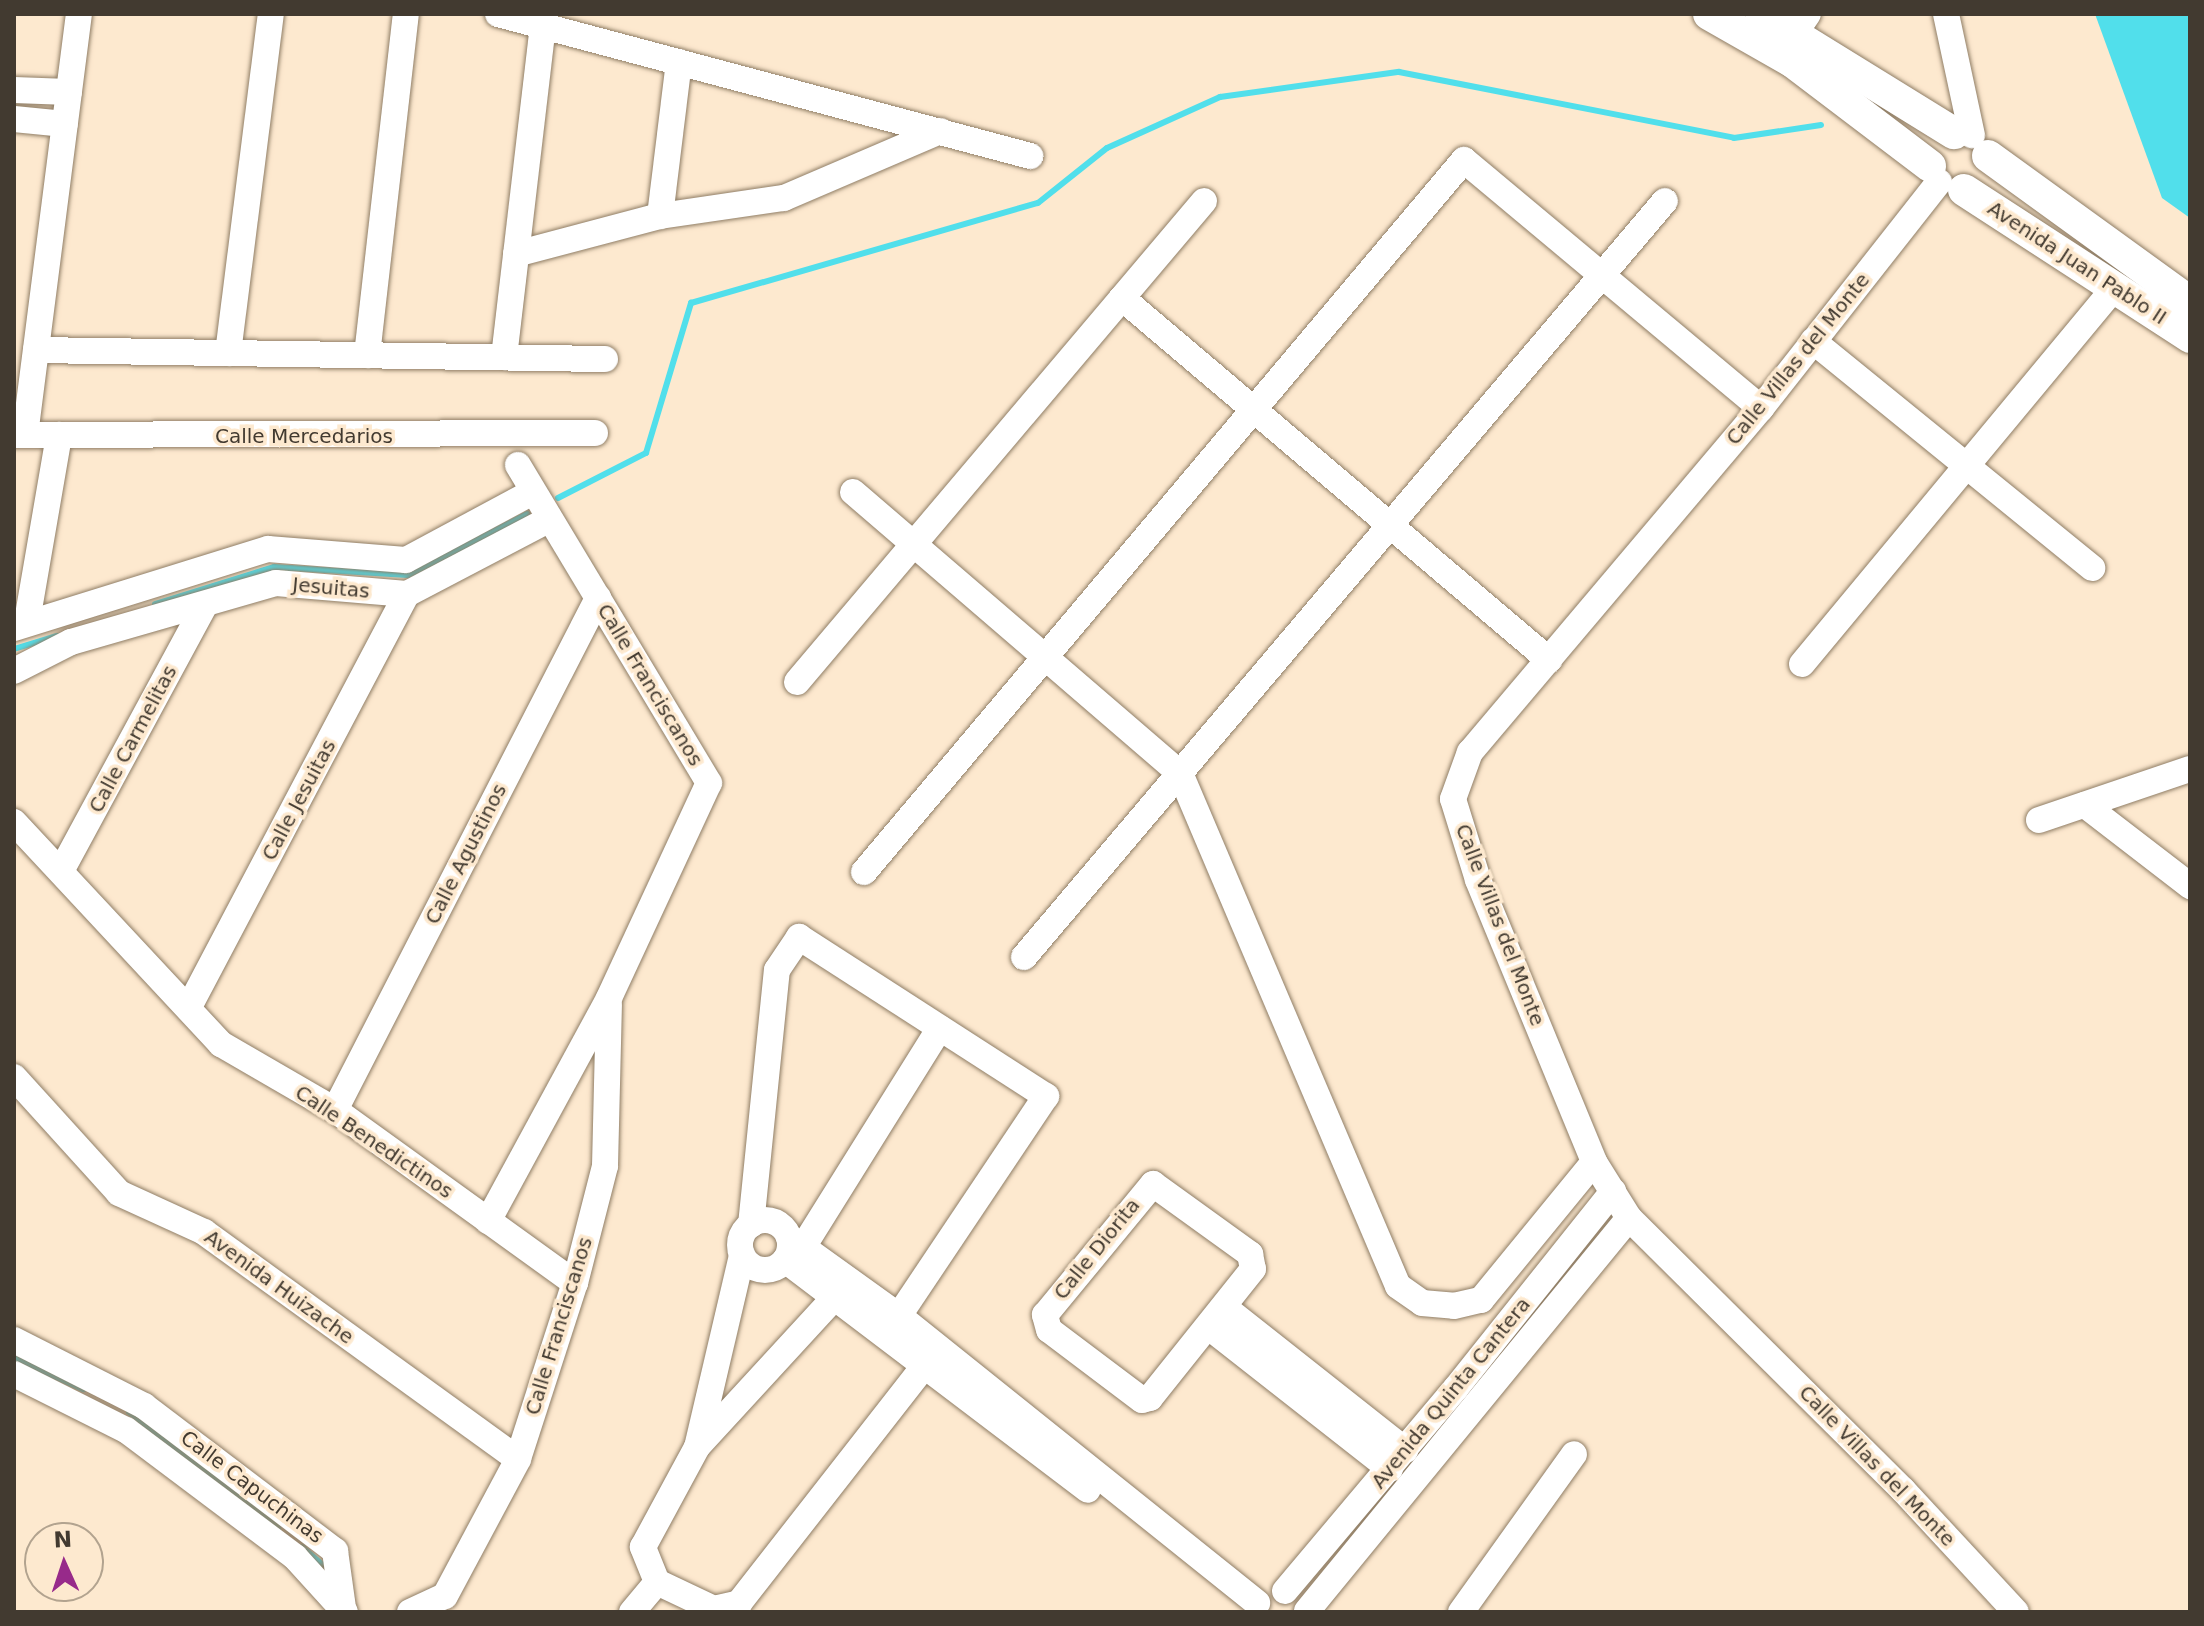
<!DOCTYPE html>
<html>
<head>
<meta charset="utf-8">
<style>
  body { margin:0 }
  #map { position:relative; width:2204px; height:1626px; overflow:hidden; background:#fde9cf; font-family:"DejaVu Sans",sans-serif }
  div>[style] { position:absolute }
  .water>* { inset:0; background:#51dfeb }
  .stream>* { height:6px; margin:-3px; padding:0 3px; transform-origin:3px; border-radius:3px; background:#51dfeb }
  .roads { filter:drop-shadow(0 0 2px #8f7d65) drop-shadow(0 0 2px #8f7d65) }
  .minor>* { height:26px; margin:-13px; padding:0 13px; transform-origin:13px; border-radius:13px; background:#fff }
  .minor>.ring { margin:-13px; padding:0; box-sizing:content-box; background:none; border:26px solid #fff; border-radius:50% }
  .major>* { height:32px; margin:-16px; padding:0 16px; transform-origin:16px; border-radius:16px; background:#fff }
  span { translate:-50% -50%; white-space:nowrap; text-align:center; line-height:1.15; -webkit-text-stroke:7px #fde9cf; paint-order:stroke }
  .street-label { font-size:20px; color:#423a30 }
  .frame { position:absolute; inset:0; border:16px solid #423a30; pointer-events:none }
  .north { position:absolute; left:24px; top:1522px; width:80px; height:80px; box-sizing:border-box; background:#fde9cf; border:2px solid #b2a38f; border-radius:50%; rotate:357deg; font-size:22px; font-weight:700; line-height:32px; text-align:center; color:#423a30 }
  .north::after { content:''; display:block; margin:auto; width:28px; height:36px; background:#972a8a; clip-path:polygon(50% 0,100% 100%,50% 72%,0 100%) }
</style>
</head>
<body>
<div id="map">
  <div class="water">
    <div style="clip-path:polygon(2095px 14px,2190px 14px,2190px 218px,2162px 198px)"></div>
  </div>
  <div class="stream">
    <div style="left:558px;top:498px;width:99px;rotate:-27.1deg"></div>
    <div style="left:646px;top:453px;width:157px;rotate:-73.3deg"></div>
    <div style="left:691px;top:303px;width:361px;rotate:-16.1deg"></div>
    <div style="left:1038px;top:203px;width:88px;rotate:-38.6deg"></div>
    <div style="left:1107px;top:148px;width:124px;rotate:-24.3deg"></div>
    <div style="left:1220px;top:97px;width:181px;rotate:-8deg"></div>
    <div style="left:1399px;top:72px;width:341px;rotate:11.1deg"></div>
    <div style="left:1734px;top:138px;width:88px;rotate:-8.5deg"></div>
    <div style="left:155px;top:604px;width:125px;rotate:-17.3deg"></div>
    <div style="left:274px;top:567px;width:134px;rotate:3.4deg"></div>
    <div style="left:408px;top:575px;width:134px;rotate:-27.1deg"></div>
    <div style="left:14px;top:649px;width:45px;rotate:-16.8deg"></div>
    <div style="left:14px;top:1358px;width:76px;rotate:24.2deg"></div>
    <div style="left:129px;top:1412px;width:189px;rotate:37.9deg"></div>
    <div style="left:302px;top:1547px;width:32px;rotate:41deg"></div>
  </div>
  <div class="roads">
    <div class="minor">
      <div style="left:498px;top:14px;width:551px;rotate:14.94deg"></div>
      <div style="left:1946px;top:14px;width:124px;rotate:77.9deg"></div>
      <div style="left:1794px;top:34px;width:24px;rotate:-55deg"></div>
      <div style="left:14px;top:90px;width:55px;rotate:2.1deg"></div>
      <div style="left:14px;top:119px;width:51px;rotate:5.6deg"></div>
      <div style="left:1939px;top:182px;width:288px;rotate:128.2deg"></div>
      <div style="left:1761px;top:408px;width:451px;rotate:130.2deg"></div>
      <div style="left:1470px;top:752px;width:50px;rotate:109.9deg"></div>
      <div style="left:1453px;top:799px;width:85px;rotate:72.8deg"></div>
      <div style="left:1478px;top:880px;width:305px;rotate:67.6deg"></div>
      <div style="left:1594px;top:1162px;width:66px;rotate:58deg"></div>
      <div style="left:1629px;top:1218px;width:386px;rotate:44.8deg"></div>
      <div style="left:1903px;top:1490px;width:166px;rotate:47.2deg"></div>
      <div style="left:660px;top:216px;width:155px;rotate:-83deg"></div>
      <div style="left:516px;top:254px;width:149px;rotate:-14.8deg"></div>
      <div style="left:660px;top:216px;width:125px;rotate:-8.3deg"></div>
      <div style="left:784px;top:198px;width:170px;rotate:-23.2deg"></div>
      <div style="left:1122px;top:298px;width:560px;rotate:40.29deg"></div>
      <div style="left:1813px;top:341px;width:360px;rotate:39.1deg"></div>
      <div style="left:36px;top:350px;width:569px;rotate:0.91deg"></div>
      <div style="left:228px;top:353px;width:342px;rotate:-82.8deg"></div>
      <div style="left:367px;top:355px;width:343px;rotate:-83.5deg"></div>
      <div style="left:504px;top:357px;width:333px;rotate:-83.3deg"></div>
      <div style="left:14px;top:435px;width:581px;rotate:-0.2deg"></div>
      <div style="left:25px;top:435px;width:424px;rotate:-82.7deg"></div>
      <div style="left:853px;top:492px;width:431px;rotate:40.7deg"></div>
      <div style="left:1180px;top:773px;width:557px;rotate:66.98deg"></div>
      <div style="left:1398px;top:1286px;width:29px;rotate:35deg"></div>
      <div style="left:1422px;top:1303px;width:32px;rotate:5deg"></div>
      <div style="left:1454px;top:1306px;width:28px;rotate:-13deg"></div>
      <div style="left:1481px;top:1300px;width:178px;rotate:-50.7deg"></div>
      <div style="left:27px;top:621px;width:189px;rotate:-80.2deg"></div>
      <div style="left:14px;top:628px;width:266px;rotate:-17.3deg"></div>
      <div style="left:268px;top:549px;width:138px;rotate:4.6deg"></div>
      <div style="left:406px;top:560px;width:144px;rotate:-28.2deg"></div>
      <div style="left:1802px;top:664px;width:490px;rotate:-50.3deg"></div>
      <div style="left:14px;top:671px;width:64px;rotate:-27deg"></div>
      <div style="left:71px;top:642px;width:213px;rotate:-16.1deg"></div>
      <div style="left:276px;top:583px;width:131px;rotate:4.8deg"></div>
      <div style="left:407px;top:594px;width:161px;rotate:-27.7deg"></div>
      <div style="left:797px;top:682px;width:630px;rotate:-49.76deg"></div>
      <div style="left:2085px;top:805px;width:133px;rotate:37.6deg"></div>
      <div style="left:2039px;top:820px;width:159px;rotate:-18.7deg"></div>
      <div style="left:14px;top:822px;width:304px;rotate:47deg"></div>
      <div style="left:221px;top:1044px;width:132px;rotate:30.1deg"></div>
      <div style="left:335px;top:1110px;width:296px;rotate:35.8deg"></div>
      <div style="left:61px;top:871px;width:300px;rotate:-61.6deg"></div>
      <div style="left:864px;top:872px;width:931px;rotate:-49.88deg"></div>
      <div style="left:1464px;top:160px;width:387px;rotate:39.9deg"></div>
      <div style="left:1024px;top:957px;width:991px;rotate:-49.71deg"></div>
      <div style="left:190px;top:1005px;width:465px;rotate:-62.2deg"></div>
      <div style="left:14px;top:1077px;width:156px;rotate:47.8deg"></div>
      <div style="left:119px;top:1193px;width:94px;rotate:24.6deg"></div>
      <div style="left:204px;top:1232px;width:387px;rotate:35.9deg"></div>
      <div style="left:335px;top:1110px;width:576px;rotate:-62.81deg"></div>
      <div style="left:1153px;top:1184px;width:120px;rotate:35.8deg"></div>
      <div style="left:1250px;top:1254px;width:15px;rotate:79deg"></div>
      <div style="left:1253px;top:1269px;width:165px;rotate:128.6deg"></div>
      <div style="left:1150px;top:1398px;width:8px;rotate:166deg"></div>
      <div style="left:1142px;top:1400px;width:116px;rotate:-143deg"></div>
      <div style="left:1049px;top:1330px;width:16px;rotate:-105deg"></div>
      <div style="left:1045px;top:1315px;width:170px;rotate:-50.5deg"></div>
      <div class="ring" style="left:740px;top:1220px;width:24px;height:24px"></div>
      <div style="left:488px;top:1221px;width:254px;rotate:-61.5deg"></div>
      <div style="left:609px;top:998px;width:237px;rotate:-65.1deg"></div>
      <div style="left:709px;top:783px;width:371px;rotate:-121deg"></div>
      <div style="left:751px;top:1225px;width:256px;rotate:-84.2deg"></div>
      <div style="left:777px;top:970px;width:40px;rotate:-56deg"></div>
      <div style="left:799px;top:937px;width:294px;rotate:32.8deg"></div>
      <div style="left:1046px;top:1096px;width:265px;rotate:123.8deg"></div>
      <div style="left:789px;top:1237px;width:135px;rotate:35.7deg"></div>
      <div style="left:899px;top:1316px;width:459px;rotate:38.7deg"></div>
      <div style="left:803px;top:1247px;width:258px;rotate:-58deg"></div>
      <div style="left:785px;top:1260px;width:380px;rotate:37.2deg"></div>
      <div style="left:1224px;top:1307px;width:231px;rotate:38.3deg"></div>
      <div style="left:1209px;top:1327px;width:230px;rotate:38.1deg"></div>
      <div style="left:14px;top:1340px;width:146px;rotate:26.9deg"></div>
      <div style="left:144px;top:1406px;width:240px;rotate:37.2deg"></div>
      <div style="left:335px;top:1551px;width:58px;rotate:82deg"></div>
      <div style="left:14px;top:1374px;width:125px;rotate:26.6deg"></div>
      <div style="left:126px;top:1430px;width:211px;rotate:36.9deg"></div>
      <div style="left:295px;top:1557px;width:74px;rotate:47.7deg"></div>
      <div style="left:698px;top:1443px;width:193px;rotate:-76.8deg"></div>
      <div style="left:657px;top:1582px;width:63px;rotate:25.3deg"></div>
      <div style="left:714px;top:1609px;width:26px;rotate:-13deg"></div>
      <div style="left:739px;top:1603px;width:318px;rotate:-52deg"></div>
      <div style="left:1285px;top:1591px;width:265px;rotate:-49.9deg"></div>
      <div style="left:1456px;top:1388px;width:252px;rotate:-51.4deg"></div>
      <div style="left:1307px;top:1611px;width:508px;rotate:-50.67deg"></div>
      <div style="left:410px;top:1612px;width:38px;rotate:-25deg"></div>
      <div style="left:445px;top:1596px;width:155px;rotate:-61.9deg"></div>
      <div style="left:518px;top:1459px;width:185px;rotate:-72.1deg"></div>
      <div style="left:575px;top:1283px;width:121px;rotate:-75.6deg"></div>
      <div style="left:605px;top:1166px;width:161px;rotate:-88.6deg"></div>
      <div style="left:632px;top:1612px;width:39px;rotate:-50deg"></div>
      <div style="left:657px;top:1582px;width:38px;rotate:-112deg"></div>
      <div style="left:643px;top:1547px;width:114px;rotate:-61.6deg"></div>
      <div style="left:697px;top:1447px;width:202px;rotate:-47.4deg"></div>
      <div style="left:1461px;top:1612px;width:194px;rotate:-54.4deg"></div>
    </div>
    <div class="major">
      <div style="left:1709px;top:14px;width:97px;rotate:29.7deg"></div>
      <div style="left:1793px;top:62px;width:172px;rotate:37.2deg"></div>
      <div style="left:1761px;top:14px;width:227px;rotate:31.7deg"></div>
      <div style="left:1988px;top:156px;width:249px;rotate:35.9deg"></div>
      <div style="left:1964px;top:190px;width:270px;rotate:33deg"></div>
    </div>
  </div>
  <div class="street-label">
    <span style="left:2077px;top:263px;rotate:33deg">Avenida Juan Pablo II</span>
    <span style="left:1798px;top:359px;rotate:-51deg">Calle Villas del Monte</span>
    <span style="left:304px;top:436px">Calle Mercedarios</span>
    <span style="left:331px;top:588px;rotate:5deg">Jesuitas</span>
    <span style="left:650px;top:685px;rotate:59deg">Calle Franciscanos</span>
    <span style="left:133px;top:739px;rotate:-62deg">Calle Carmelitas</span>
    <span style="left:299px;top:800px;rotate:-62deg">Calle Jesuitas</span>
    <span style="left:466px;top:854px;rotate:-63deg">Calle Agustinos</span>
    <span style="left:1500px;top:925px;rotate:69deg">Calle Villas del Monte</span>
    <span style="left:374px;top:1142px;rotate:34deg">Calle Benedictinos</span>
    <span style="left:1097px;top:1249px;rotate:-51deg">Calle Diorita</span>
    <span style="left:279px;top:1287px;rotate:36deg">Avenida Huizache</span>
    <span style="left:559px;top:1326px;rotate:-73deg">Calle Franciscanos</span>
    <span style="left:1451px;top:1393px;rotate:-51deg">Avenida Quinta Cantera</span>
    <span style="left:1877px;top:1466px;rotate:46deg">Calle Villas del Monte</span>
    <span style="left:252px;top:1487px;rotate:37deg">Calle Capuchinas</span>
  </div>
  <div class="frame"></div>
  <div class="north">N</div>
</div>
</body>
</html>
